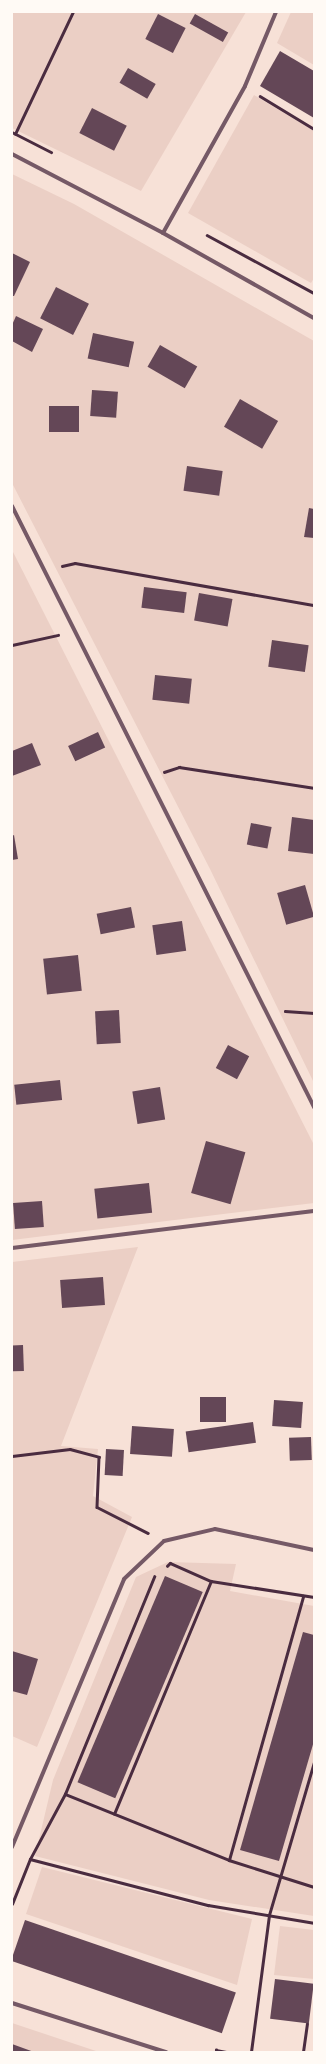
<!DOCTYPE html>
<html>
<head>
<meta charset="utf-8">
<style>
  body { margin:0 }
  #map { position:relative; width:326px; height:2064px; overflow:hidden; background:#f7e1d7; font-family:Lora,serif }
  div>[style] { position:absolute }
  .green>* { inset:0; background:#ebcfc5 }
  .building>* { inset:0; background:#644757; transform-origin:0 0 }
  .path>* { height:2.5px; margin:-1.25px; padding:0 1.25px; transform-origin:1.25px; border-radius:1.25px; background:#4a2c40 }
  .minor>* { height:4px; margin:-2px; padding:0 2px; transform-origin:2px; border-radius:2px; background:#755966 }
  span { translate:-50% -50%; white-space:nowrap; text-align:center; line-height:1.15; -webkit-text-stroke:3.5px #fffaf5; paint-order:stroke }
  .frame { position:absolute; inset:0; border:13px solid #fffaf5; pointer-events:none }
</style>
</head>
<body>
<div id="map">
  <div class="green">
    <div style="clip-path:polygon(12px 12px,246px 12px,141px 191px,12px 128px)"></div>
    <div style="clip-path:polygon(291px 12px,314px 12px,314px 65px,277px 43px)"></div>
    <div style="clip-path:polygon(254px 95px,314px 131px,314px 278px,311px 283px,188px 213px)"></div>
    <div style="clip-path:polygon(12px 174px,74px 204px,314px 341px,314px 1083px,210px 869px,12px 483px)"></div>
    <div style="clip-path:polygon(12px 550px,314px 1145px,314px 1203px,12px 1240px)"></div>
    <div style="clip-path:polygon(138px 1247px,61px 1446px,98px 1449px,93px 1496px,132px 1517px,37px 1747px,12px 1736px,12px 1262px)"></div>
    <div style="clip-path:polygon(168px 1562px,236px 1564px,230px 1591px,314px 1606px,314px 1916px,209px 1900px,35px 1856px,53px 1780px,136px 1577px)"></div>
    <div style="clip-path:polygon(42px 1867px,252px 1919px,237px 1985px,26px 1914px)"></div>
    <div style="clip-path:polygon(280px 1926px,314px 1930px,314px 1979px,274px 1975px)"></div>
    <div style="clip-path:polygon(12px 2023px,99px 2052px,12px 2052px)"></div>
  </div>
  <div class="building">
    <div style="left:158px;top:14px;width:31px;height:28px;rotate:27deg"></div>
    <div style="left:195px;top:14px;width:38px;height:11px;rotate:29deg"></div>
    <div style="clip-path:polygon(280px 51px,314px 71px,314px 118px,260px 86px)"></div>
    <div style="left:128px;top:68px;width:32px;height:17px;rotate:30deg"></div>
    <div style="left:92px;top:108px;width:39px;height:28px;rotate:27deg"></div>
    <div style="clip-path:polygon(12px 253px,30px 262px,14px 296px,12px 296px)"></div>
    <div style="left:56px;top:287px;width:37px;height:35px;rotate:27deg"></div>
    <div style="clip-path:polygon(16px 316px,43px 329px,32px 352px,12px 341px,12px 325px)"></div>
    <div style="left:93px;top:333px;width:42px;height:26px;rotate:12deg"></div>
    <div style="left:160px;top:345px;width:43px;height:25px;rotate:30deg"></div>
    <div style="left:92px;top:390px;width:26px;height:26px;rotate:4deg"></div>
    <div style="left:240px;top:399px;width:44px;height:32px;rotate:30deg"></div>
    <div style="left:49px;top:406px;width:30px;height:26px"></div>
    <div style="left:187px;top:466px;width:36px;height:25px;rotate:8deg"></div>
    <div style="clip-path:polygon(309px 508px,314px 509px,314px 538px,304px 537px)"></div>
    <div style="left:144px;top:587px;width:43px;height:21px;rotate:7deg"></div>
    <div style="left:199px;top:593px;width:34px;height:28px;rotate:10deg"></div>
    <div style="left:272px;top:640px;width:37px;height:27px;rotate:8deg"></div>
    <div style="left:155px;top:675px;width:37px;height:25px;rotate:6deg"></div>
    <div style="left:98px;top:732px;width:17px;height:33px;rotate:65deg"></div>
    <div style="clip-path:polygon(32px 743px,41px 765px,12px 776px,12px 751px)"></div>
    <div style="clip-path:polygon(292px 817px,314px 820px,314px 854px,288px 851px)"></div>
    <div style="left:251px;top:823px;width:21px;height:22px;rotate:11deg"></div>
    <div style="clip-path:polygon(14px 835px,18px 859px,12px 860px,12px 836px)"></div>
    <div style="left:305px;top:885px;width:33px;height:29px;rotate:74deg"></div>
    <div style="left:131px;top:907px;width:21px;height:35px;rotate:79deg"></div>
    <div style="left:182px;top:921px;width:30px;height:30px;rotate:82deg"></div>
    <div style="left:78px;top:955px;width:36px;height:35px;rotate:84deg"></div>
    <div style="left:119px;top:1010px;width:33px;height:24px;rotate:87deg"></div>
    <div style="left:228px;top:1045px;width:24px;height:26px;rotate:28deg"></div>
    <div style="left:60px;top:1080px;width:20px;height:46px;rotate:84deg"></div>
    <div style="left:160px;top:1087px;width:33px;height:28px;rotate:81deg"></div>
    <div style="left:206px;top:1141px;width:41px;height:54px;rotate:16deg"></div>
    <div style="left:149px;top:1183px;width:30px;height:55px;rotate:84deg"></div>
    <div style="left:42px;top:1201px;width:26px;height:29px;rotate:86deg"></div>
    <div style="left:103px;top:1277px;width:28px;height:43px;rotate:86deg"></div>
    <div style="left:23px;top:1345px;width:26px;height:11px;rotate:88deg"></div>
    <div style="left:200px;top:1397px;width:26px;height:25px"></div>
    <div style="left:274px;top:1400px;width:29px;height:26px;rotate:4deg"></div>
    <div style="left:253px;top:1422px;width:21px;height:68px;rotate:82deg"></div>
    <div style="left:132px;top:1426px;width:42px;height:28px;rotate:4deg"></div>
    <div style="left:311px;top:1437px;width:23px;height:22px;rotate:88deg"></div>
    <div style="left:106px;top:1449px;width:18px;height:26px;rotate:3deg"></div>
    <div style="left:165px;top:1576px;width:41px;height:224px;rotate:23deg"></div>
    <div style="clip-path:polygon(303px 1632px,314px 1635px,314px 1741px,279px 1861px,240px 1850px)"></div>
    <div style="clip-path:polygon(12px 1651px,38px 1659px,27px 1695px,12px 1691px)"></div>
    <div style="left:25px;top:1920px;width:223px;height:43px;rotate:19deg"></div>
    <div style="left:275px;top:1979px;width:39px;height:40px;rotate:7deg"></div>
    <div style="clip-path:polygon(12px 2044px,34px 2052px,12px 2052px)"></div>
  </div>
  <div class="path">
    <div style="left:260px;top:96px;width:63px;rotate:31.4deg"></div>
    <div style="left:12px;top:132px;width:44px;rotate:27.1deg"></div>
    <div style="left:15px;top:134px;width:135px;rotate:-64.6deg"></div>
    <div style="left:207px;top:235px;width:122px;rotate:28.5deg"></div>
    <div style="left:62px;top:566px;width:13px;rotate:-13deg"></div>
    <div style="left:75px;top:563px;width:243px;rotate:10deg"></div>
    <div style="left:12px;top:645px;width:47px;rotate:-12.3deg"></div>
    <div style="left:164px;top:772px;width:16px;rotate:-18deg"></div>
    <div style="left:179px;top:767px;width:137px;rotate:8.8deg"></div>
    <div style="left:285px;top:1011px;width:29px;rotate:4deg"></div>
    <div style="left:12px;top:1456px;width:58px;rotate:-6.9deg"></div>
    <div style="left:70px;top:1449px;width:30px;rotate:15deg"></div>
    <div style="left:99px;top:1457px;width:50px;rotate:92.3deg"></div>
    <div style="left:97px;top:1507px;width:57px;rotate:27deg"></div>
    <div style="left:167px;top:1566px;width:4px;rotate:-45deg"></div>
    <div style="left:170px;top:1563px;width:45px;rotate:23.7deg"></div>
    <div style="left:211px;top:1581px;width:104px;rotate:8.8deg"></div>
    <div style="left:65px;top:1794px;width:177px;rotate:21.9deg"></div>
    <div style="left:229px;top:1860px;width:89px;rotate:17.6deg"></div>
    <div style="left:114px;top:1814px;width:252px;rotate:-67.4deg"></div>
    <div style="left:30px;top:1859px;width:184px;rotate:14.5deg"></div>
    <div style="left:208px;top:1905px;width:108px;rotate:9.6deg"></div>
    <div style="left:229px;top:1860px;width:274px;rotate:-74.3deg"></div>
    <div style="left:12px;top:1904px;width:48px;rotate:-68.2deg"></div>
    <div style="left:30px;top:1859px;width:74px;rotate:-61.7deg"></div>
    <div style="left:65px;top:1794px;width:235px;rotate:-67.7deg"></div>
    <div style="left:216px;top:2052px;width:2px;rotate:-90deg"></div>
    <div style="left:216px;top:2050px;width:10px;rotate:11deg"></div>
    <div style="left:251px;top:2052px;width:138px;rotate:-82.5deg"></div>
    <div style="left:269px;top:1915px;width:159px;rotate:-73.6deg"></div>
    <div style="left:303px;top:2052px;width:28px;rotate:-82deg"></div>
  </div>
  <div class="minor">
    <div style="left:12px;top:154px;width:170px;rotate:27.6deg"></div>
    <div style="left:163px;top:233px;width:173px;rotate:29.4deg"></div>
    <div style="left:163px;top:233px;width:168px;rotate:-60.8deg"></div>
    <div style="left:245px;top:86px;width:80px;rotate:-67.3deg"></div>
    <div style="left:12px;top:506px;width:673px;rotate:63.32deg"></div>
    <div style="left:12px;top:1248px;width:304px;rotate:-7deg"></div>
    <div style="left:12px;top:1847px;width:290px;rotate:-67.3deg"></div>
    <div style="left:124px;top:1579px;width:55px;rotate:-43.5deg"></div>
    <div style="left:164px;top:1541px;width:52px;rotate:-13.2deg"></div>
    <div style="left:215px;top:1529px;width:101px;rotate:12deg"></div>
    <div style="left:12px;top:2003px;width:162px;rotate:17.7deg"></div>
  </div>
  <div class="frame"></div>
</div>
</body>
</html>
